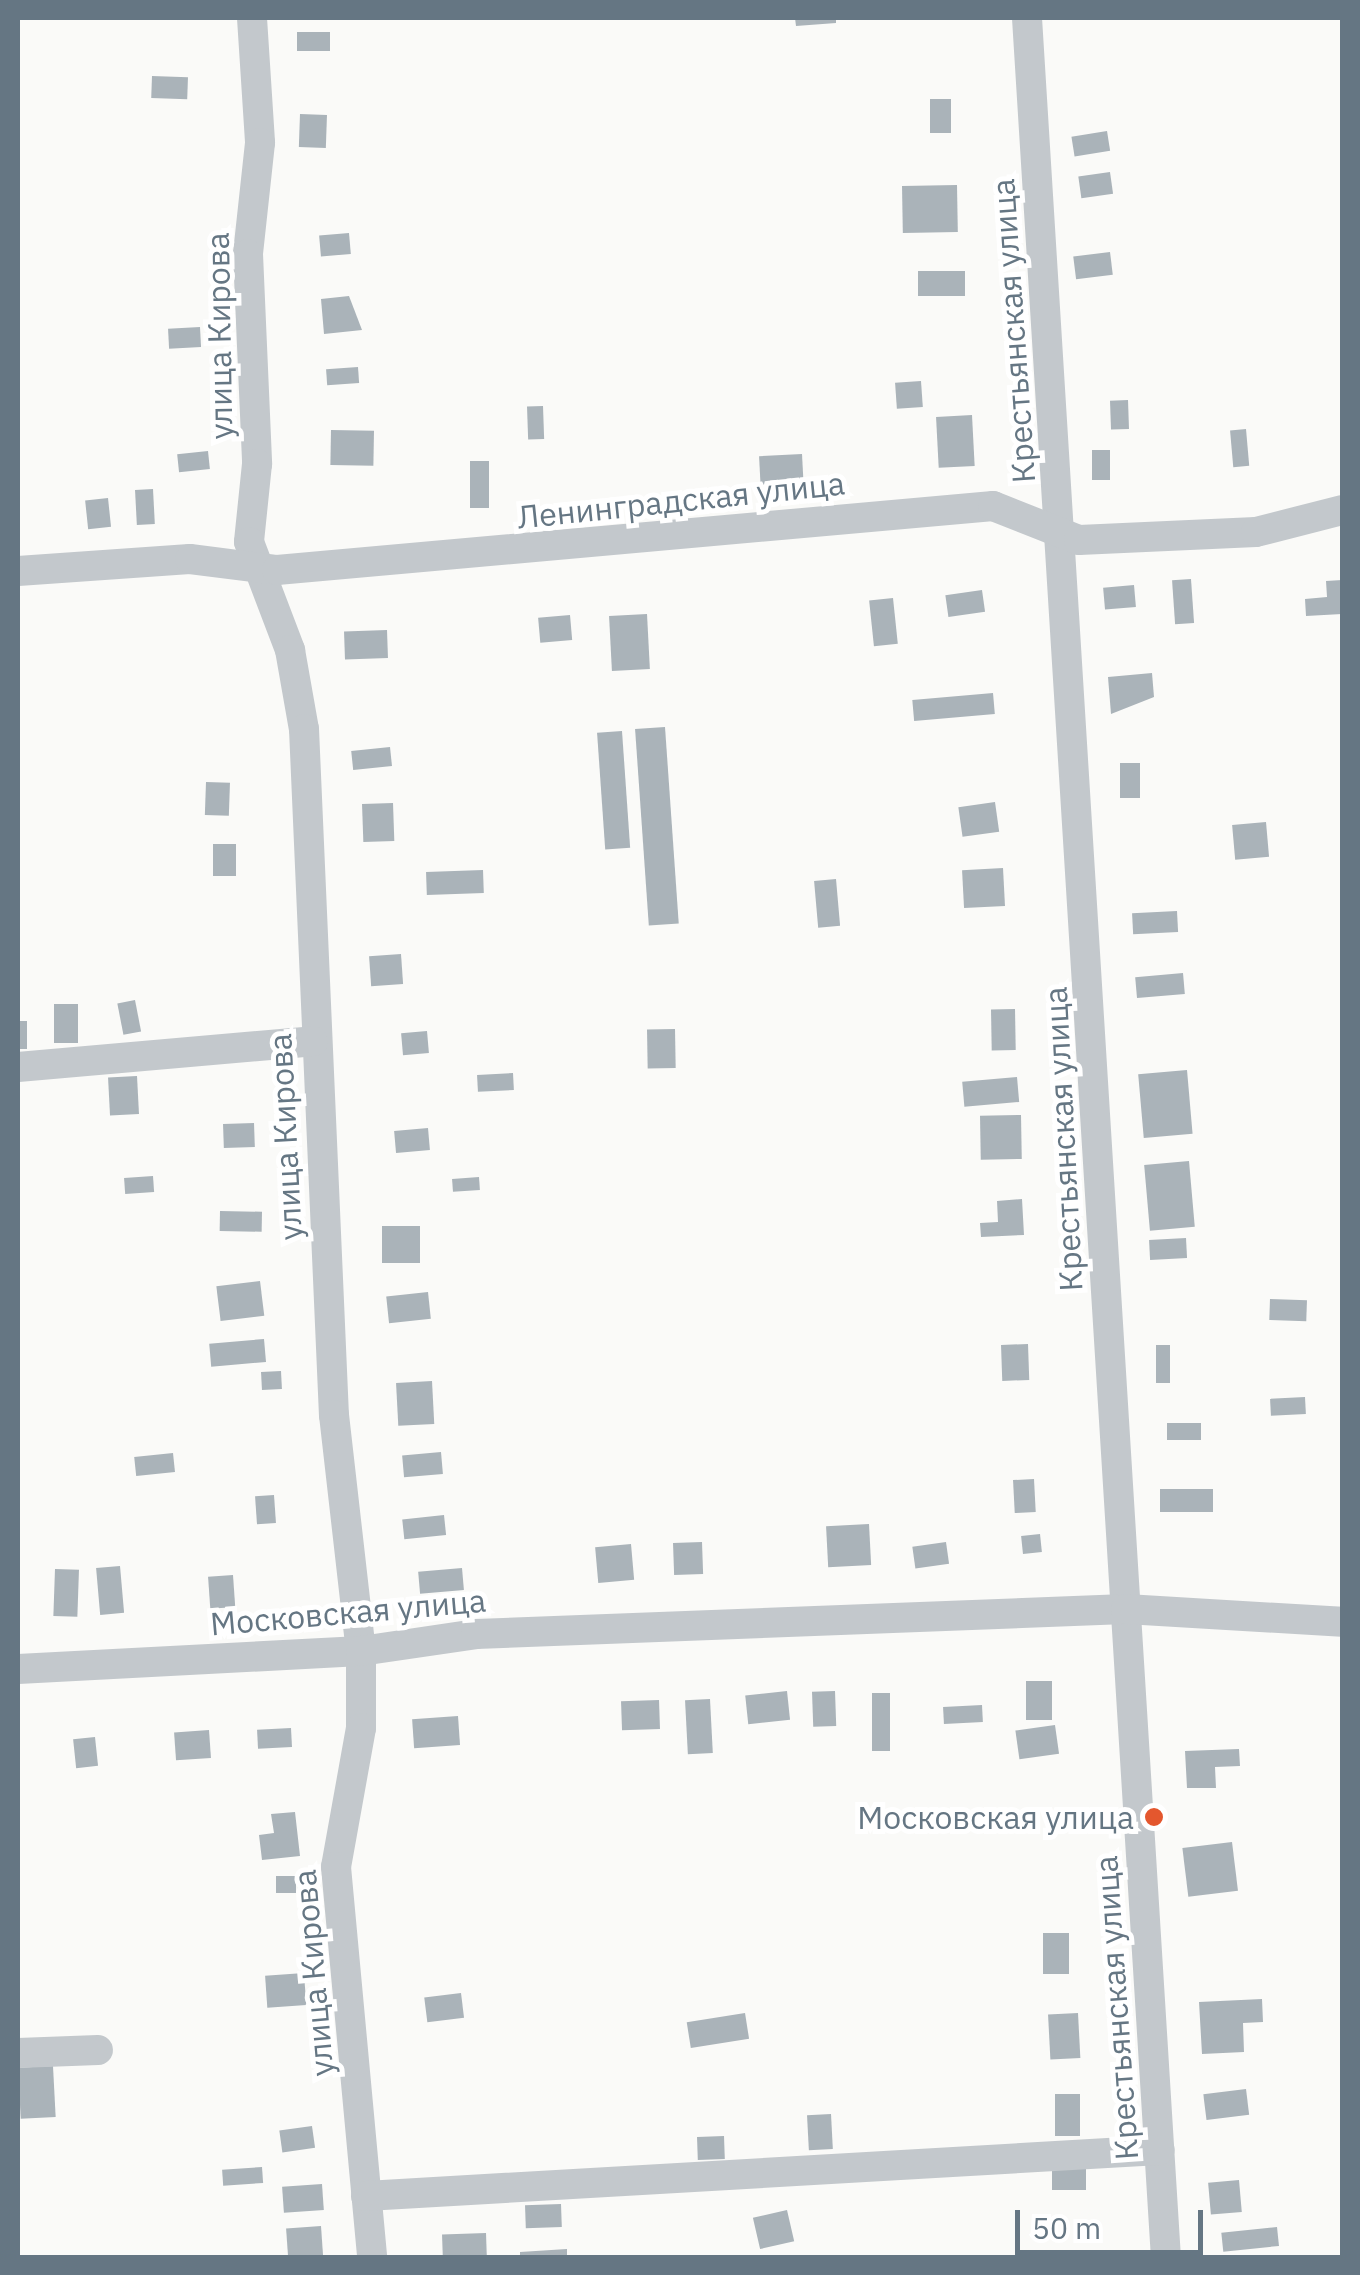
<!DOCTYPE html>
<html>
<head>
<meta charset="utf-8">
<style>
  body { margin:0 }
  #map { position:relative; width:1360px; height:2275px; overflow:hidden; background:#fafaf8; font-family:"IBM Plex Sans",sans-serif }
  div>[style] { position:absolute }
  .building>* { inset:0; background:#aab3b9; transform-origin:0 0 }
  .minor>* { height:30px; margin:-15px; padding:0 15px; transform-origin:15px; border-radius:15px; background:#c3c8cc }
  .dots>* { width:28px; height:28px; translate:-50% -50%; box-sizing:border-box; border:5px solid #fff; border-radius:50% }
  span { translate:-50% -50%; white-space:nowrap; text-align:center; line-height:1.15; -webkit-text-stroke:10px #fff; paint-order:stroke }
  .street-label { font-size:32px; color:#657683 }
  .poi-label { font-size:32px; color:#657683 }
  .right { translate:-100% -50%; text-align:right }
  .frame { position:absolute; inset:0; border:20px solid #657683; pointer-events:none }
  .scale { position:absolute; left:1015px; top:2210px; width:188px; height:45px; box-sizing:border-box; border:5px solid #657683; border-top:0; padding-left:12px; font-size:30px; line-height:35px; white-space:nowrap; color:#657683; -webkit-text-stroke:8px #fff; paint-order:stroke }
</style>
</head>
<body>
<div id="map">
  <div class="building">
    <div style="clip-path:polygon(795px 18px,836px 18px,836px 23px,796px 26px)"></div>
    <div style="left:297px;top:32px;width:33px;height:19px"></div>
    <div style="left:152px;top:76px;width:36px;height:22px;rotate:2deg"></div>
    <div style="left:930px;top:99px;width:21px;height:34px"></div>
    <div style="left:300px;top:114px;width:27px;height:33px;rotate:2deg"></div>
    <div style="left:1107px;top:131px;width:20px;height:36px;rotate:81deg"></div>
    <div style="left:1110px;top:172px;width:22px;height:32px;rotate:82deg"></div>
    <div style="left:957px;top:185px;width:47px;height:55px;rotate:89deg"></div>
    <div style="left:349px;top:233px;width:21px;height:30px;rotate:85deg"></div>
    <div style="left:1110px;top:252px;width:23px;height:37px;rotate:83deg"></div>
    <div style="left:918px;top:271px;width:47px;height:25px"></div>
    <div style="clip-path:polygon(349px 296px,362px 330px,324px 334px,321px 299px)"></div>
    <div style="left:200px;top:327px;width:20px;height:32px;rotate:87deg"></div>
    <div style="left:358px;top:367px;width:16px;height:32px;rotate:86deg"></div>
    <div style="left:921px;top:381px;width:26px;height:26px;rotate:86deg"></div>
    <div style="left:1128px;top:400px;width:29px;height:18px;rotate:88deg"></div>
    <div style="left:543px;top:406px;width:33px;height:16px;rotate:88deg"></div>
    <div style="left:972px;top:415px;width:51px;height:36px;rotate:87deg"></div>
    <div style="left:1246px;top:429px;width:37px;height:16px;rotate:85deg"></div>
    <div style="left:331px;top:430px;width:43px;height:35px;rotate:1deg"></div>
    <div style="left:1092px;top:450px;width:18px;height:30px"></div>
    <div style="left:208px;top:451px;width:18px;height:31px;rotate:84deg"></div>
    <div style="left:802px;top:454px;width:38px;height:43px;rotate:87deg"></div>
    <div style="left:470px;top:461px;width:19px;height:47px"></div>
    <div style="left:153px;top:489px;width:35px;height:18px;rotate:87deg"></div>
    <div style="left:108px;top:498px;width:29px;height:23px;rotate:84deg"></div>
    <div style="left:1191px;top:579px;width:44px;height:19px;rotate:86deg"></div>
    <div style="clip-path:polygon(1342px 580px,1342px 614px,1306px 616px,1305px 599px,1327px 597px,1326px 581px)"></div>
    <div style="left:1134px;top:585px;width:22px;height:31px;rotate:85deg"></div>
    <div style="left:982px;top:590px;width:22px;height:37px;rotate:82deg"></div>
    <div style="left:893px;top:598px;width:46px;height:24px;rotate:84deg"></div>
    <div style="left:647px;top:614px;width:55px;height:38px;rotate:87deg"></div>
    <div style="left:570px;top:615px;width:25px;height:32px;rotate:85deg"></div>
    <div style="left:387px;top:630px;width:28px;height:43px;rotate:88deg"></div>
    <div style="clip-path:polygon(1152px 673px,1154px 697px,1111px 714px,1108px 677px)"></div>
    <div style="left:993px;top:693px;width:21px;height:81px;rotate:85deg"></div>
    <div style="left:665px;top:727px;width:197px;height:30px;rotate:86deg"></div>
    <div style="left:622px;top:731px;width:117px;height:25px;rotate:86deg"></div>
    <div style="left:390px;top:747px;width:19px;height:39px;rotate:84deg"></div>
    <div style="left:1120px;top:763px;width:20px;height:35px"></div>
    <div style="left:206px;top:782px;width:24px;height:33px;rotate:2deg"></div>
    <div style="left:995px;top:802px;width:30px;height:37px;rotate:82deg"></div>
    <div style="left:393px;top:803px;width:38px;height:31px;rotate:88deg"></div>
    <div style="left:1266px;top:822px;width:35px;height:34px;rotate:85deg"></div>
    <div style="left:213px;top:844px;width:23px;height:32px"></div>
    <div style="left:1003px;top:868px;width:38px;height:41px;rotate:87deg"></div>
    <div style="left:483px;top:870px;width:23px;height:57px;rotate:88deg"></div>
    <div style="left:836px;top:879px;width:47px;height:22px;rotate:85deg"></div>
    <div style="left:1177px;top:911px;width:21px;height:45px;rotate:87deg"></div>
    <div style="left:401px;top:954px;width:30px;height:32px;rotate:86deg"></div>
    <div style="left:1183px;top:973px;width:21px;height:48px;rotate:85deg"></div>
    <div style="left:135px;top:1000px;width:32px;height:18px;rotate:79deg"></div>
    <div style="left:54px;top:1004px;width:24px;height:39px"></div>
    <div style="left:1015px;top:1009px;width:41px;height:24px;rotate:89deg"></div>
    <div style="left:18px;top:1021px;width:9px;height:28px"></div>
    <div style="left:675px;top:1029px;width:39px;height:28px;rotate:89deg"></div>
    <div style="left:427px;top:1031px;width:22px;height:26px;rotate:85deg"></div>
    <div style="left:1187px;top:1070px;width:64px;height:49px;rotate:85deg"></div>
    <div style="left:513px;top:1073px;width:17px;height:36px;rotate:87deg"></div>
    <div style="left:137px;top:1076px;width:38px;height:29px;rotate:87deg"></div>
    <div style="left:1017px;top:1077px;width:25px;height:55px;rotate:85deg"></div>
    <div style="left:1021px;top:1115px;width:44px;height:41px;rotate:89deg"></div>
    <div style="left:254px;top:1123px;width:24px;height:31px;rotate:88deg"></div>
    <div style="left:428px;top:1128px;width:22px;height:34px;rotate:85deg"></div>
    <div style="left:1189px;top:1161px;width:66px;height:45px;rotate:85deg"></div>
    <div style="left:153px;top:1176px;width:16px;height:29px;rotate:86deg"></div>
    <div style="left:479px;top:1177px;width:13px;height:27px;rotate:86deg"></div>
    <div style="clip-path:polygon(1022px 1199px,1024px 1235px,981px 1237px,980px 1223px,998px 1222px,997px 1201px)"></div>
    <div style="left:220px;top:1211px;width:42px;height:20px;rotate:1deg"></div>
    <div style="left:382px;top:1226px;width:38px;height:37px"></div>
    <div style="left:1186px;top:1238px;width:20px;height:37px;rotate:87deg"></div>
    <div style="left:260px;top:1281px;width:35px;height:44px;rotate:83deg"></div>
    <div style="left:428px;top:1292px;width:27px;height:42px;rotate:84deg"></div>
    <div style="left:1270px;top:1299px;width:37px;height:21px;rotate:2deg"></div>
    <div style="left:264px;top:1339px;width:23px;height:55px;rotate:85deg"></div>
    <div style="left:1028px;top:1344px;width:36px;height:27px;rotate:88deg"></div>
    <div style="left:1156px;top:1345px;width:14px;height:38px"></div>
    <div style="left:281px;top:1371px;width:18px;height:20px;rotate:87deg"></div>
    <div style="left:432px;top:1381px;width:43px;height:36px;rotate:87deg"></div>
    <div style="left:1305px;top:1397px;width:17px;height:35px;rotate:87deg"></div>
    <div style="left:1167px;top:1423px;width:34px;height:17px"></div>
    <div style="left:441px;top:1452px;width:22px;height:39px;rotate:85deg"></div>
    <div style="left:173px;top:1453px;width:19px;height:39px;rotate:84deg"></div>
    <div style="left:1034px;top:1479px;width:33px;height:21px;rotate:87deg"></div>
    <div style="left:1213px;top:1489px;width:23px;height:53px;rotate:90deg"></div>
    <div style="left:274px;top:1495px;width:28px;height:19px;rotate:86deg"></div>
    <div style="left:444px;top:1515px;width:20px;height:42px;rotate:84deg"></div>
    <div style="left:869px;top:1524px;width:41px;height:43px;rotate:87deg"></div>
    <div style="left:1040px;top:1534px;width:18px;height:19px;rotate:84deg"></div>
    <div style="left:702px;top:1542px;width:32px;height:29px;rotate:88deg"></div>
    <div style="left:946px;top:1542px;width:22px;height:34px;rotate:82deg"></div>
    <div style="left:631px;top:1544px;width:36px;height:36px;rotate:85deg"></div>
    <div style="left:120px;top:1566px;width:47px;height:24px;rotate:85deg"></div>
    <div style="left:462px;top:1568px;width:22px;height:44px;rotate:85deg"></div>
    <div style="left:55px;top:1569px;width:24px;height:47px;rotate:2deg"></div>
    <div style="left:233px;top:1575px;width:32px;height:25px;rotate:86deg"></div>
    <div style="left:1026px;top:1681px;width:26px;height:39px"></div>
    <div style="left:787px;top:1691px;width:29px;height:42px;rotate:84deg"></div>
    <div style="left:835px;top:1691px;width:35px;height:23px;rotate:88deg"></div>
    <div style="left:872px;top:1693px;width:18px;height:58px"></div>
    <div style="left:710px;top:1699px;width:54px;height:25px;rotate:87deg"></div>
    <div style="left:659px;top:1700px;width:29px;height:38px;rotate:88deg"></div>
    <div style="left:982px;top:1705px;width:17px;height:39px;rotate:87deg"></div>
    <div style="left:458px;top:1716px;width:29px;height:46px;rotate:86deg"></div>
    <div style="left:1055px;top:1725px;width:29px;height:40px;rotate:82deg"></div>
    <div style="left:291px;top:1728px;width:19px;height:34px;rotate:87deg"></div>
    <div style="left:209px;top:1730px;width:28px;height:35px;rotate:86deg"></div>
    <div style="left:95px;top:1737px;width:29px;height:22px;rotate:84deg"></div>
    <div style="clip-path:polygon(1239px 1749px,1240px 1766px,1215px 1767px,1216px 1788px,1187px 1788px,1185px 1751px)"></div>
    <div style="clip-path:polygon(295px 1812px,300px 1856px,262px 1860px,259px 1835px,274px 1833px,271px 1814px)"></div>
    <div style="left:1232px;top:1842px;width:49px;height:50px;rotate:83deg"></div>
    <div style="left:296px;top:1876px;width:17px;height:20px;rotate:90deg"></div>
    <div style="left:1043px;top:1933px;width:26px;height:41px"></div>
    <div style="left:304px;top:1973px;width:32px;height:39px;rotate:86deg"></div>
    <div style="left:461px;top:1993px;width:25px;height:37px;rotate:83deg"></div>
    <div style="clip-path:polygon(1262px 1999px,1263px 2022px,1243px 2023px,1244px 2052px,1202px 2054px,1199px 2002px)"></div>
    <div style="left:745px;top:2013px;width:26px;height:59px;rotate:81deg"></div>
    <div style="left:1078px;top:2013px;width:45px;height:30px;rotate:87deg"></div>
    <div style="left:53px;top:2066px;width:51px;height:35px;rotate:87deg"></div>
    <div style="left:1246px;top:2089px;width:26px;height:43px;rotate:83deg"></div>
    <div style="left:1055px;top:2094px;width:25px;height:42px"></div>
    <div style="left:831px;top:2114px;width:35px;height:24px;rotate:87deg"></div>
    <div style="left:312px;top:2126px;width:22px;height:33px;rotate:82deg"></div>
    <div style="left:724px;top:2136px;width:23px;height:27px;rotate:88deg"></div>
    <div style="left:1052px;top:2164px;width:34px;height:26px"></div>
    <div style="left:262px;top:2167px;width:16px;height:40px;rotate:86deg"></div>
    <div style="left:1239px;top:2180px;width:32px;height:31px;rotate:85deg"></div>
    <div style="left:322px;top:2184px;width:26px;height:40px;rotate:86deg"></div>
    <div style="left:561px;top:2204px;width:23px;height:36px;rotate:88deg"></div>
    <div style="left:787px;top:2210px;width:32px;height:35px;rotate:77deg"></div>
    <div style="left:321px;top:2226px;width:32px;height:35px;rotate:86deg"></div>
    <div style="left:1277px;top:2227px;width:19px;height:56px;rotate:84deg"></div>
    <div style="left:486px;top:2233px;width:25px;height:44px;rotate:88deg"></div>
    <div style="clip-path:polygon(567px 2249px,567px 2258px,520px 2258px,520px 2252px)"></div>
  </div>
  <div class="minor">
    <div style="left:252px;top:18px;width:125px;rotate:86.3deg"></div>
    <div style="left:260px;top:143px;width:112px;rotate:96.2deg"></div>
    <div style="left:248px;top:254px;width:210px;rotate:87.5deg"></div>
    <div style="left:257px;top:464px;width:78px;rotate:95.9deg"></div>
    <div style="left:249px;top:542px;width:116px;rotate:69.2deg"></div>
    <div style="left:290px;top:650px;width:80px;rotate:80deg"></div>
    <div style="left:304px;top:729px;width:687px;rotate:87.5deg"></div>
    <div style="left:334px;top:1415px;width:238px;rotate:83.5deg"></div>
    <div style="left:361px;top:1651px;width:77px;rotate:90deg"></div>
    <div style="left:361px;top:1728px;width:141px;rotate:100.2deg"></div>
    <div style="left:336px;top:1867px;width:393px;rotate:84.7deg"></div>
    <div style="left:1027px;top:18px;width:2244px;rotate:86.45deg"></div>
    <div style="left:18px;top:571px;width:172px;rotate:-4deg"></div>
    <div style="left:190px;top:559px;width:88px;rotate:7.2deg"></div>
    <div style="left:277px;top:570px;width:719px;rotate:-5.11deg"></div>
    <div style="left:993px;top:506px;width:92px;rotate:21.6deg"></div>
    <div style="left:1079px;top:540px;width:177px;rotate:-2.6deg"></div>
    <div style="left:1256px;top:532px;width:89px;rotate:-14.3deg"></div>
    <div style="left:18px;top:1067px;width:296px;rotate:-5deg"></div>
    <div style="left:18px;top:1669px;width:343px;rotate:-3deg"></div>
    <div style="left:361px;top:1651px;width:116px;rotate:-8.4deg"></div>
    <div style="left:476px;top:1634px;width:650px;rotate:-2.2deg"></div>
    <div style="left:1126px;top:1609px;width:216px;rotate:3.4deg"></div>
    <div style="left:18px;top:2053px;width:80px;rotate:-2.1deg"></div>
    <div style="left:366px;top:2196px;width:795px;rotate:-3.32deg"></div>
  </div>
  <div class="dots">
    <div style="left:1154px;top:1817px;background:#e4572e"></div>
  </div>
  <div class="street-label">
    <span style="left:1013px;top:331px;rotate:-94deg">Крестьянская улица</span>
    <span style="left:219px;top:336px;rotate:-91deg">улица Кирова</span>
    <span style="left:681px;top:500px;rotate:-6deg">Ленинградская улица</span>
    <span style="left:285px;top:1137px;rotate:-93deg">улица Кирова</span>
    <span style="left:1063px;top:1139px;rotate:-93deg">Крестьянская улица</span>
    <span style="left:348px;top:1612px;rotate:-5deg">Московская улица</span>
    <span style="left:313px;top:1973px;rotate:-95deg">улица Кирова</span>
    <span style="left:1116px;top:2008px;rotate:-94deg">Крестьянская улица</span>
  </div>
  <div class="poi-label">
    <span class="right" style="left:1134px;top:1817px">Московская улица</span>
  </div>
  <div class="frame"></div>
  <div class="scale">50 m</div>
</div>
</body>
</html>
